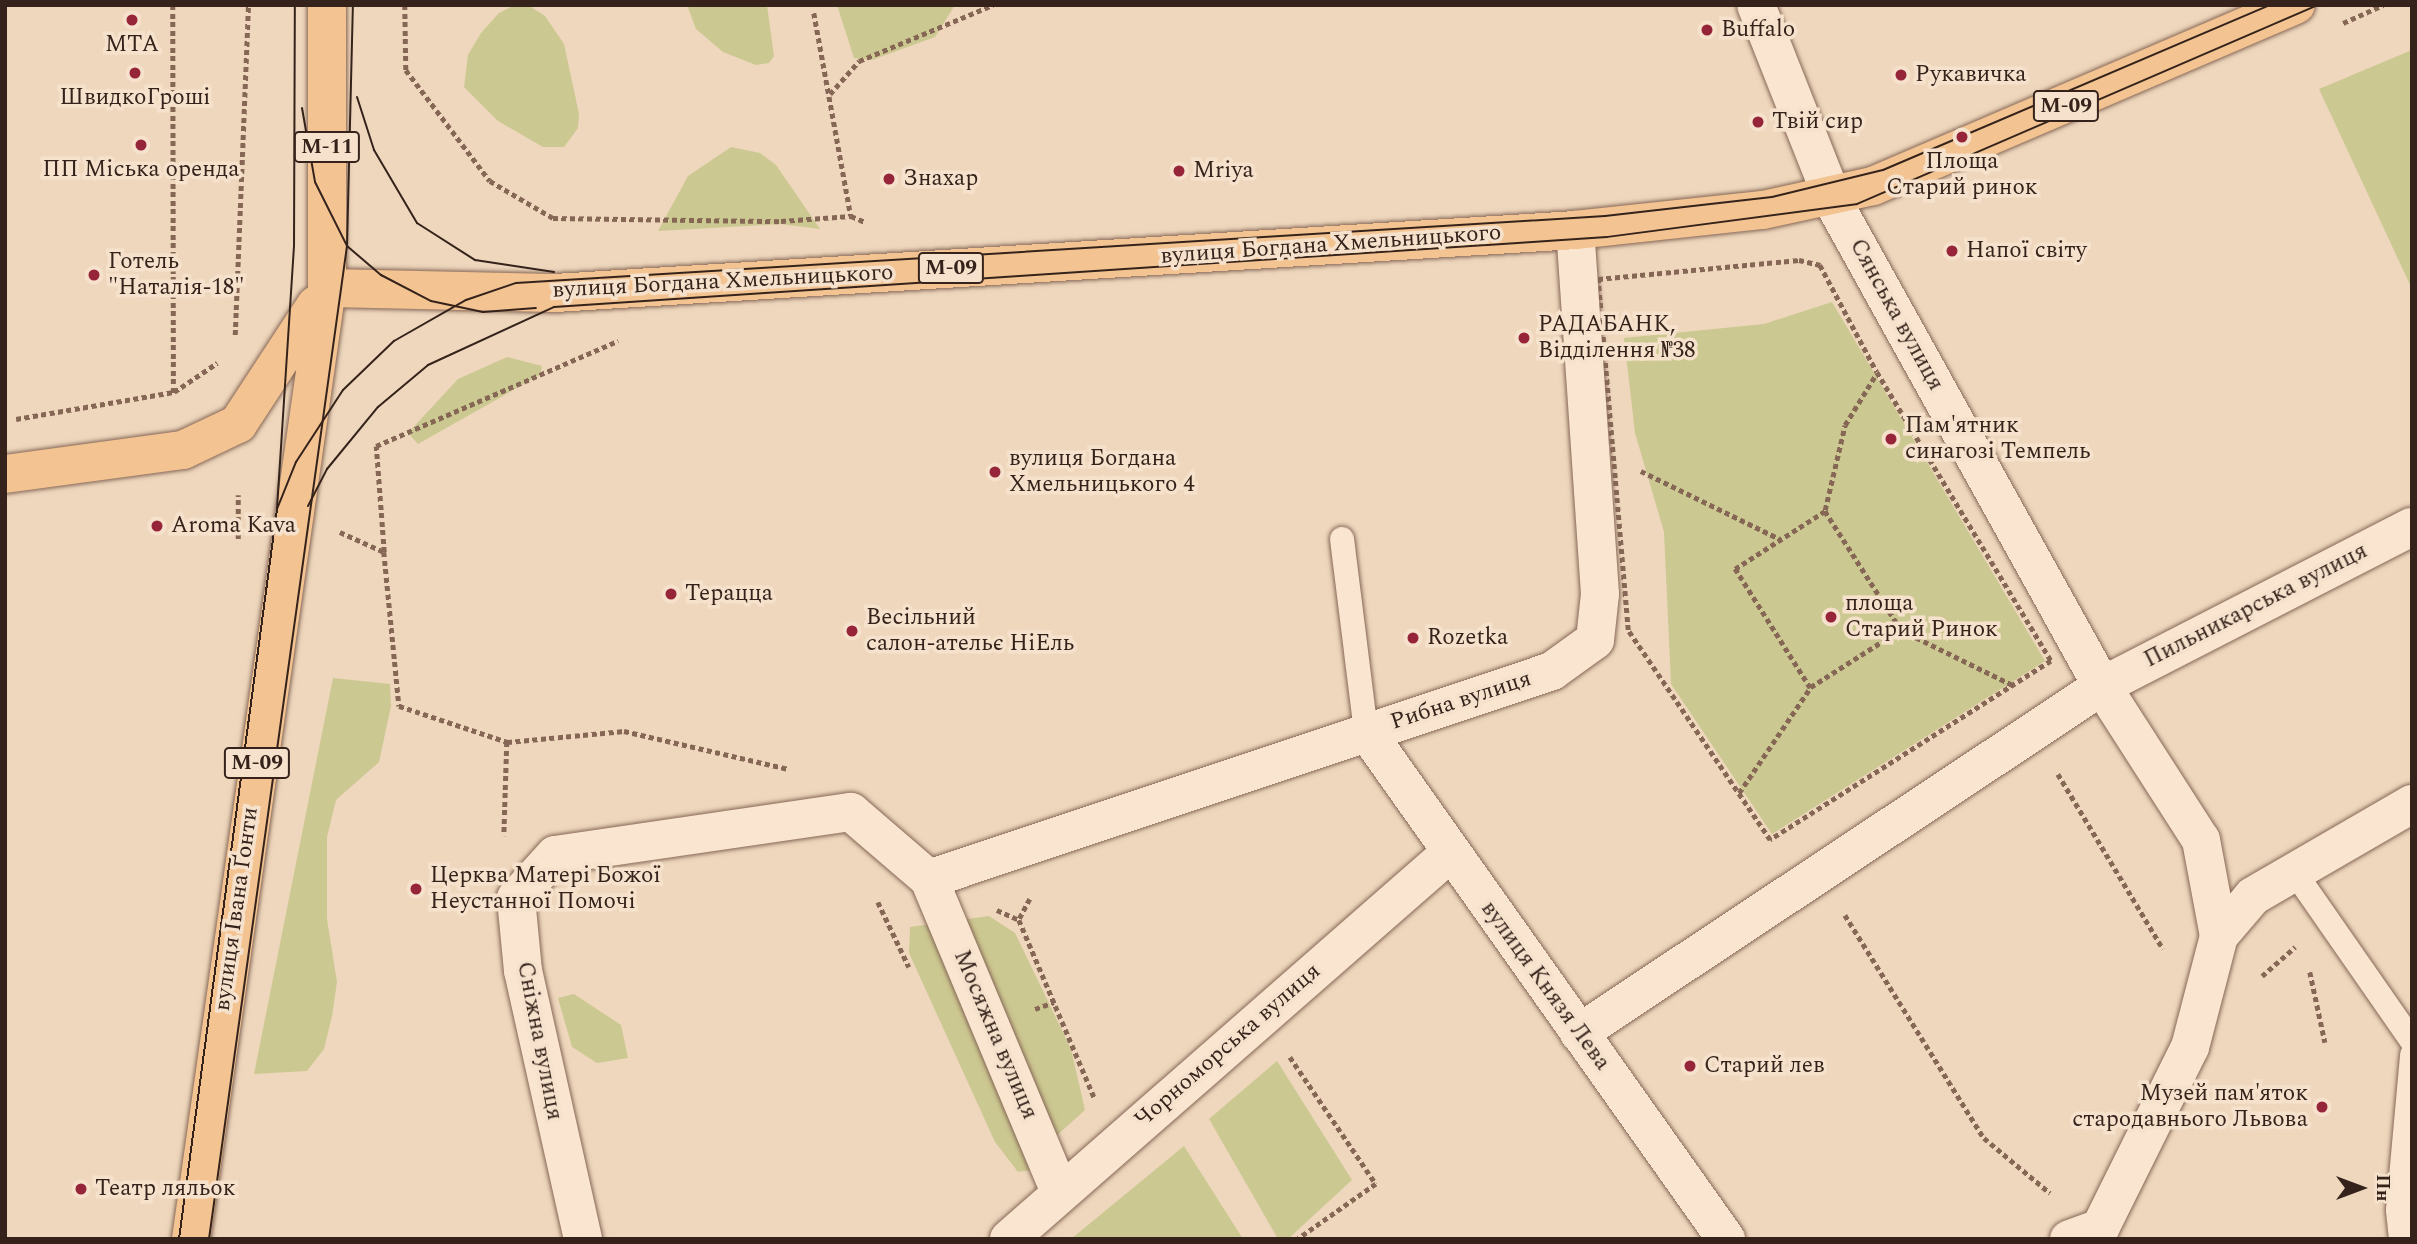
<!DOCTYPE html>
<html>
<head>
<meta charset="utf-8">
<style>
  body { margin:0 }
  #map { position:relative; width:2417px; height:1244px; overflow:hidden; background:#eed7bd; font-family:Spectral,serif }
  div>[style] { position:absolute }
  .green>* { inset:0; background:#ccc891 }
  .path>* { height:4.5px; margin-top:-2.25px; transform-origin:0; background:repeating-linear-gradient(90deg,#866756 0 5px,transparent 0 8.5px) }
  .roads { filter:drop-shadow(0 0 2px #866756) drop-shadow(0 0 2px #866756) }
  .lane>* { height:24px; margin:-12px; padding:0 12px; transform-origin:12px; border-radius:12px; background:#f9e5d0 }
  .street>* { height:38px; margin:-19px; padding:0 19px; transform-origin:19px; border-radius:19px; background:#f9e5d0 }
  .primary>* { height:38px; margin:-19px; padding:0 19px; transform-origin:19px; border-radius:19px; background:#f3c492 }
  .tram>* { height:2px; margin:-1px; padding:0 1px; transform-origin:1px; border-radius:1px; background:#35231b }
  .dots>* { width:19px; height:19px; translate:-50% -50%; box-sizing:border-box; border:4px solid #f6e2cc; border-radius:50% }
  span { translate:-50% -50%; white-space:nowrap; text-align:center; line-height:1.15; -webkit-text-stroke:7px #f6e2cc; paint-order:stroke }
  .shield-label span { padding:2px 5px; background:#f6e2cc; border:2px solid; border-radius:5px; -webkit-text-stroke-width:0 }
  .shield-label { font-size:21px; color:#35231b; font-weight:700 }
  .poi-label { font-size:23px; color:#35231b }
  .left { translate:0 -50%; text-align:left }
  .right { translate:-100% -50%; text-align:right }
  .street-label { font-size:23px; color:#35231b }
  .frame { position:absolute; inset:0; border:7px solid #35231b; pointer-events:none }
  .north { position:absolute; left:2326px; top:1153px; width:70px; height:70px; -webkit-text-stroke:5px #f6e2cc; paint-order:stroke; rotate:90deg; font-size:19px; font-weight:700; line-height:28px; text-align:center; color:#35231b }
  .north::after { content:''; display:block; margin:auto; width:24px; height:32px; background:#35231b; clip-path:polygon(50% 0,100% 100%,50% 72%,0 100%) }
</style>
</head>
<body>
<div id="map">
  <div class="green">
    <div style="clip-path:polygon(515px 5px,528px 5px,545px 16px,564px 44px,579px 114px,578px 128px,564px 147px,543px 147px,498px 121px,464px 87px,468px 55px,481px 33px,499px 13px)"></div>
    <div style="clip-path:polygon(687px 5px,767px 5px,774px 56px,769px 63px,756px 65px,723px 52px,696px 29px)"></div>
    <div style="clip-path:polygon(837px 5px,955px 5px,935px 37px,872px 60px,854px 58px)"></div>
    <div style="clip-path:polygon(2412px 50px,2412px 289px,2319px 89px)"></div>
    <div style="clip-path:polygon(731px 147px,760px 153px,776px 165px,820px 229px,780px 224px,658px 231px,688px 176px)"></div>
    <div style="clip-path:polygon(1832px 302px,2045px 661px,1772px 834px,1671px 684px,1664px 532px,1635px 433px,1624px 338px,1764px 324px)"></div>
    <div style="clip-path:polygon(507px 357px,542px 366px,540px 375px,418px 444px,408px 433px,458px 379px)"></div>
    <div style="clip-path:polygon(333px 678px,390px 684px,391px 706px,379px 762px,336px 800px,327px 837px,327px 919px,337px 982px,332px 1016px,324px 1049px,307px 1071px,254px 1074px)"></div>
    <div style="clip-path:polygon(989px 916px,1015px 933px,1071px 1049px,1085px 1110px,1054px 1138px,1038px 1169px,1018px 1172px,995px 1142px,909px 953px,910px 927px)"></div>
    <div style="clip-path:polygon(574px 994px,621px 1025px,628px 1058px,597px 1063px,572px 1047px,558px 998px)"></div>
    <div style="clip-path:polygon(1277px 1061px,1352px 1180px,1288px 1239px,1278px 1239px,1209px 1119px)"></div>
    <div style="clip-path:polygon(1184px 1146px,1243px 1239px,1071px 1239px)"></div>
  </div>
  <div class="path">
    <div style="left:173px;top:5px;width:388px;rotate:89.9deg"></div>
    <div style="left:405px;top:5px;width:65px;rotate:89.1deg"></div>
    <div style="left:406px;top:70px;width:139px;rotate:52.9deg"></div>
    <div style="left:490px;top:181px;width:73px;rotate:30.4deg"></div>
    <div style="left:553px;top:218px;width:228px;rotate:0.8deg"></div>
    <div style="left:781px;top:221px;width:70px;rotate:-4.1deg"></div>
    <div style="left:851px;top:216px;width:15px;rotate:23deg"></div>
    <div style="left:814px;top:13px;width:206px;rotate:79.7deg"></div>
    <div style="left:2343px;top:23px;width:44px;rotate:-24.2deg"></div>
    <div style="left:830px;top:94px;width:44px;rotate:-48.7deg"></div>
    <div style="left:859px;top:61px;width:145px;rotate:-22.7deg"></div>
    <div style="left:1799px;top:260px;width:22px;rotate:13deg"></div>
    <div style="left:1820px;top:265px;width:121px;rotate:62deg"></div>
    <div style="left:1877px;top:372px;width:337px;rotate:58.9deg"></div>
    <div style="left:2051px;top:661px;width:333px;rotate:147.5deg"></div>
    <div style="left:1770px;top:840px;width:254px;rotate:-124.1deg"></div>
    <div style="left:1628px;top:630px;width:352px;rotate:-94.9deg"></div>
    <div style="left:1598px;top:279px;width:202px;rotate:-5.4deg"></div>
    <div style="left:235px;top:335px;width:330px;rotate:-87.7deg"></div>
    <div style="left:16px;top:419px;width:160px;rotate:-9.7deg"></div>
    <div style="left:174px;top:392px;width:52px;rotate:-34deg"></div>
    <div style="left:1641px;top:471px;width:155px;rotate:26.1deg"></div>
    <div style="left:1825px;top:510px;width:87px;rotate:-76.8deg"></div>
    <div style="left:1845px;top:425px;width:57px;rotate:-58.5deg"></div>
    <div style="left:1825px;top:511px;width:141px;rotate:57.4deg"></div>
    <div style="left:1901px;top:630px;width:108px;rotate:147.5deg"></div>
    <div style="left:1810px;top:688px;width:141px;rotate:-122.2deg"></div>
    <div style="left:1735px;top:569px;width:107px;rotate:-32.8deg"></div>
    <div style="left:340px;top:532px;width:48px;rotate:24.4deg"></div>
    <div style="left:384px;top:552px;width:155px;rotate:84.4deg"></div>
    <div style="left:399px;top:706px;width:114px;rotate:18.4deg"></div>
    <div style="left:507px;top:742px;width:94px;rotate:91.8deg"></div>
    <div style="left:238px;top:539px;width:44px;rotate:-90deg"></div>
    <div style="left:384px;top:552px;width:106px;rotate:-94.3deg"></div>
    <div style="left:376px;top:446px;width:264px;rotate:-23.5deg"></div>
    <div style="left:1901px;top:630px;width:125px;rotate:26.2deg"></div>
    <div style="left:507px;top:742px;width:118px;rotate:-5.4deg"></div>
    <div style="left:624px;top:731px;width:169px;rotate:13deg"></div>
    <div style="left:2058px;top:774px;width:204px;rotate:59deg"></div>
    <div style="left:1739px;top:793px;width:127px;rotate:-55.9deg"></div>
    <div style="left:1030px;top:899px;width:24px;rotate:118deg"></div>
    <div style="left:1019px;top:920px;width:194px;rotate:67deg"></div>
    <div style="left:878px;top:902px;width:72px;rotate:64.5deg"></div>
    <div style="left:997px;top:910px;width:24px;rotate:24deg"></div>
    <div style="left:1845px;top:915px;width:263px;rotate:58.1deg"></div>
    <div style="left:1984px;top:1138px;width:86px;rotate:39.8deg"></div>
    <div style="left:2310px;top:972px;width:72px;rotate:77.9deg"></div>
    <div style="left:2262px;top:976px;width:44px;rotate:-41.3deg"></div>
    <div style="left:1035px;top:1009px;width:20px;rotate:-20deg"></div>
    <div style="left:1290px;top:1057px;width:153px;rotate:55.9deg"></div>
    <div style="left:1376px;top:1184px;width:95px;rotate:144.8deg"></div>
  </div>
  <div class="roads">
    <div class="lane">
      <div style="left:1342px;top:539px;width:193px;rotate:82.9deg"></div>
      <div style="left:2293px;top:870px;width:208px;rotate:55.2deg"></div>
      <div style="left:2401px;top:1239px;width:29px;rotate:-96deg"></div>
      <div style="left:2398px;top:1210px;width:156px;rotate:-84.8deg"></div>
    </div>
    <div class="street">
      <div style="left:1756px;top:5px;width:217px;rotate:68.4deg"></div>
      <div style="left:1836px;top:207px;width:548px;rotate:60.96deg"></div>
      <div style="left:2102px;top:686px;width:183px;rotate:57.3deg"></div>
      <div style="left:2201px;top:840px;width:98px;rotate:79.4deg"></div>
      <div style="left:2219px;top:936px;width:115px;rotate:104.6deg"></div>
      <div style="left:2190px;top:1047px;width:202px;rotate:116.4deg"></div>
      <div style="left:2100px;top:1228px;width:33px;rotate:160deg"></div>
      <div style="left:1366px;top:731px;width:623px;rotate:54.68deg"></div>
      <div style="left:929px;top:879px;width:657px;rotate:-18.46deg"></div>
      <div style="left:1552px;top:671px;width:53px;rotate:-35.8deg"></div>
      <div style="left:1595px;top:640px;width:46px;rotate:-83.8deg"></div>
      <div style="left:1600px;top:594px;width:365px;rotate:-93.9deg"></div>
      <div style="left:2219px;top:936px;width:52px;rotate:-49.6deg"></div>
      <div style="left:2253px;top:896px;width:184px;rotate:-30.1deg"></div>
      <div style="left:1579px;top:1033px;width:628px;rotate:-33.56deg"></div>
      <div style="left:2102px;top:686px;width:348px;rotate:-27.2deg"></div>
      <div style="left:583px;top:1239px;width:275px;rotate:-102.6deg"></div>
      <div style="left:523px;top:971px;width:73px;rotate:-95.5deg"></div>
      <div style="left:516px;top:898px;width:58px;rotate:-47.8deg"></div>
      <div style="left:555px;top:855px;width:299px;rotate:-8.3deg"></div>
      <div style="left:851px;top:812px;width:103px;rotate:40.7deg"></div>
      <div style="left:929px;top:879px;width:339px;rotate:67.3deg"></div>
      <div style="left:1009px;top:1239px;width:585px;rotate:-41.19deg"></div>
    </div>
    <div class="primary">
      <div style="left:327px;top:288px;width:228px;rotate:1.3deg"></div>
      <div style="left:555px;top:293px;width:1022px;rotate:-3.53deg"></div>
      <div style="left:1575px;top:230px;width:189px;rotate:-6.1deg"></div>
      <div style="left:1763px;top:210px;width:113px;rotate:-12.3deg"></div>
      <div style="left:1873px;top:186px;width:460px;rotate:-23.2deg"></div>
      <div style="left:5px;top:474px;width:180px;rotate:-7.7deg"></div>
      <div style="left:183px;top:450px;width:61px;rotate:-25.3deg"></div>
      <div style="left:238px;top:424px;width:142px;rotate:-56.8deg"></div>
      <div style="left:191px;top:1239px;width:961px;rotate:-81.86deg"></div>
      <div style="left:327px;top:288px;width:283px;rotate:-90deg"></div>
    </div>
  </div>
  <div class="tram">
    <div style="left:357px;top:97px;width:56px;rotate:72.2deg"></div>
    <div style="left:374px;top:150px;width:85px;rotate:59.5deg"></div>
    <div style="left:417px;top:223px;width:69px;rotate:32.5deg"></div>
    <div style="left:475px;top:260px;width:80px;rotate:8.6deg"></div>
    <div style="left:302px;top:108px;width:75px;rotate:80deg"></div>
    <div style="left:315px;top:182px;width:72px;rotate:63.4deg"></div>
    <div style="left:347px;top:246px;width:45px;rotate:40.5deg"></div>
    <div style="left:381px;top:275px;width:56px;rotate:27.5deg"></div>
    <div style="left:431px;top:301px;width:53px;rotate:11.9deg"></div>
    <div style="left:483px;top:312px;width:53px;rotate:-4.3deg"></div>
    <div style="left:308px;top:506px;width:42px;rotate:-62.8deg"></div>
    <div style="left:327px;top:469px;width:80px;rotate:-50.6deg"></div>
    <div style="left:378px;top:407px;width:65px;rotate:-40deg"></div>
    <div style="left:428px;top:365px;width:139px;rotate:-24.7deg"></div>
    <div style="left:554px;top:307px;width:1055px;rotate:-3.8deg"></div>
    <div style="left:1607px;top:237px;width:252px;rotate:-7.5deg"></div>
    <div style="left:1857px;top:204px;width:502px;rotate:-23.35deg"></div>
    <div style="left:277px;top:509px;width:51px;rotate:-68deg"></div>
    <div style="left:296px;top:462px;width:86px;rotate:-56.9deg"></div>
    <div style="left:343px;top:390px;width:71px;rotate:-43.9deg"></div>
    <div style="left:394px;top:341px;width:83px;rotate:-29.7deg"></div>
    <div style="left:466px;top:300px;width:53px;rotate:-18.8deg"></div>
    <div style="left:516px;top:283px;width:1091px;rotate:-3.52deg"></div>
    <div style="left:1605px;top:216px;width:168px;rotate:-6.5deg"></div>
    <div style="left:1772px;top:197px;width:114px;rotate:-13.7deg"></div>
    <div style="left:1883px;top:170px;width:421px;rotate:-23.1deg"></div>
    <div style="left:179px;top:1239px;width:737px;rotate:-82.35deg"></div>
    <div style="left:277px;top:509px;width:264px;rotate:-86.3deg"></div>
    <div style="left:294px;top:246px;width:241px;rotate:-89.8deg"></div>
    <div style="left:209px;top:1239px;width:1003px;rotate:-82.09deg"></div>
    <div style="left:347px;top:246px;width:241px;rotate:-88.6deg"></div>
  </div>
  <div class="dots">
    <div style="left:132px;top:20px;background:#96253a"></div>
    <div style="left:1707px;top:30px;background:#96253a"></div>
    <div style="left:135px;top:73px;background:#96253a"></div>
    <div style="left:1901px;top:75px;background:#96253a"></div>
    <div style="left:1758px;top:122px;background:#96253a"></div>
    <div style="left:1962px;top:137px;background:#96253a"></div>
    <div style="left:141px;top:145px;background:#96253a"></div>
    <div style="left:1179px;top:171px;background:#96253a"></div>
    <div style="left:889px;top:179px;background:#96253a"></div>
    <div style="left:1952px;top:251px;background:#96253a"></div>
    <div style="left:94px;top:275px;background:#96253a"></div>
    <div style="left:1524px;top:338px;background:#96253a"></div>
    <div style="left:1891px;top:439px;background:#96253a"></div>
    <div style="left:995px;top:472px;background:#96253a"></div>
    <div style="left:157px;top:526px;background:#96253a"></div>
    <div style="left:671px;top:594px;background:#96253a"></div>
    <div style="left:1831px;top:617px;background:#96253a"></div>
    <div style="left:852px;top:631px;background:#96253a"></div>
    <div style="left:1413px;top:638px;background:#96253a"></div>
    <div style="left:416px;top:889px;background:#96253a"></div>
    <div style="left:1690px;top:1066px;background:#96253a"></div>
    <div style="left:2322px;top:1107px;background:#96253a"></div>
    <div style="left:81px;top:1189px;background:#96253a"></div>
  </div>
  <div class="shield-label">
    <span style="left:2066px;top:106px">М-09</span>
    <span style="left:327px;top:147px">М-11</span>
    <span style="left:951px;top:268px">М-09</span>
    <span style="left:257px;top:763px">М-09</span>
  </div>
  <div class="poi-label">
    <span class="left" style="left:1721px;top:30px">Buffalo</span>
    <span style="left:132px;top:45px">МТА</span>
    <span class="left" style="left:1915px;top:75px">Рукавичка</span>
    <span style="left:135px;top:98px">ШвидкоГроші</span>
    <span class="left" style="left:1772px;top:122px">Твій сир</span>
    <span style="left:1962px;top:175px">Площа<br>Старий ринок</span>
    <span style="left:141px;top:170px">ПП Міська оренда</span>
    <span class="left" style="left:1193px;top:171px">Mriya</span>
    <span class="left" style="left:903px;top:179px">Знахар</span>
    <span class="left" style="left:1966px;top:251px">Напої світу</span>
    <span class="left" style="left:108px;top:275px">Готель<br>"Наталія-18"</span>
    <span class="left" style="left:1538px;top:338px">РАДАБАНК,<br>Відділення №38</span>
    <span class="left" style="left:1905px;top:439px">Пам'ятник<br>синагозі Темпель</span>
    <span class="left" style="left:1009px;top:472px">вулиця Богдана<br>Хмельницького 4</span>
    <span class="left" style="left:171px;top:526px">Aroma Kava</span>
    <span class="left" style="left:685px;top:594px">Терацца</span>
    <span class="left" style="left:1845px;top:617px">площа<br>Старий Ринок</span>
    <span class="left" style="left:866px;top:631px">Весільний<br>салон-ательє НіЕль</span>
    <span class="left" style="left:1427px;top:638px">Rozetka</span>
    <span class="left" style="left:430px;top:889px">Церква Матері Божої<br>Неустанної Помочі</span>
    <span class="left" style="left:1704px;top:1066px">Старий лев</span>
    <span class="right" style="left:2308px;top:1107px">Музей пам'яток<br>стародавнього Львова</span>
    <span class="left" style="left:95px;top:1189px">Театр ляльок</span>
  </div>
  <div class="street-label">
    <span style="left:1331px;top:245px;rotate:-4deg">вулиця Богдана Хмельницького</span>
    <span style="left:723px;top:282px;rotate:-3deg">вулиця Богдана Хмельницького</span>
    <span style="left:1896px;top:315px;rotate:61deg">Сянська вулиця</span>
    <span style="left:2256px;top:606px;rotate:-27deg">Пильникарська вулиця</span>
    <span style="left:1461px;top:701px;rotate:-18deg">Рибна вулиця</span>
    <span style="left:237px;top:909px;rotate:-82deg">вулиця Івана Ґонти</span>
    <span style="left:1545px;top:986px;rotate:54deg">вулиця Князя Лева</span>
    <span style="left:995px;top:1035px;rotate:67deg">Мосяжна вулиця</span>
    <span style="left:539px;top:1041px;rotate:79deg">Сніжна вулиця</span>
    <span style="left:1228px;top:1046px;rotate:-41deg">Чорноморська вулиця</span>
  </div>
  <div class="frame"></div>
  <div class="north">Пн</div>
</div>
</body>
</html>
